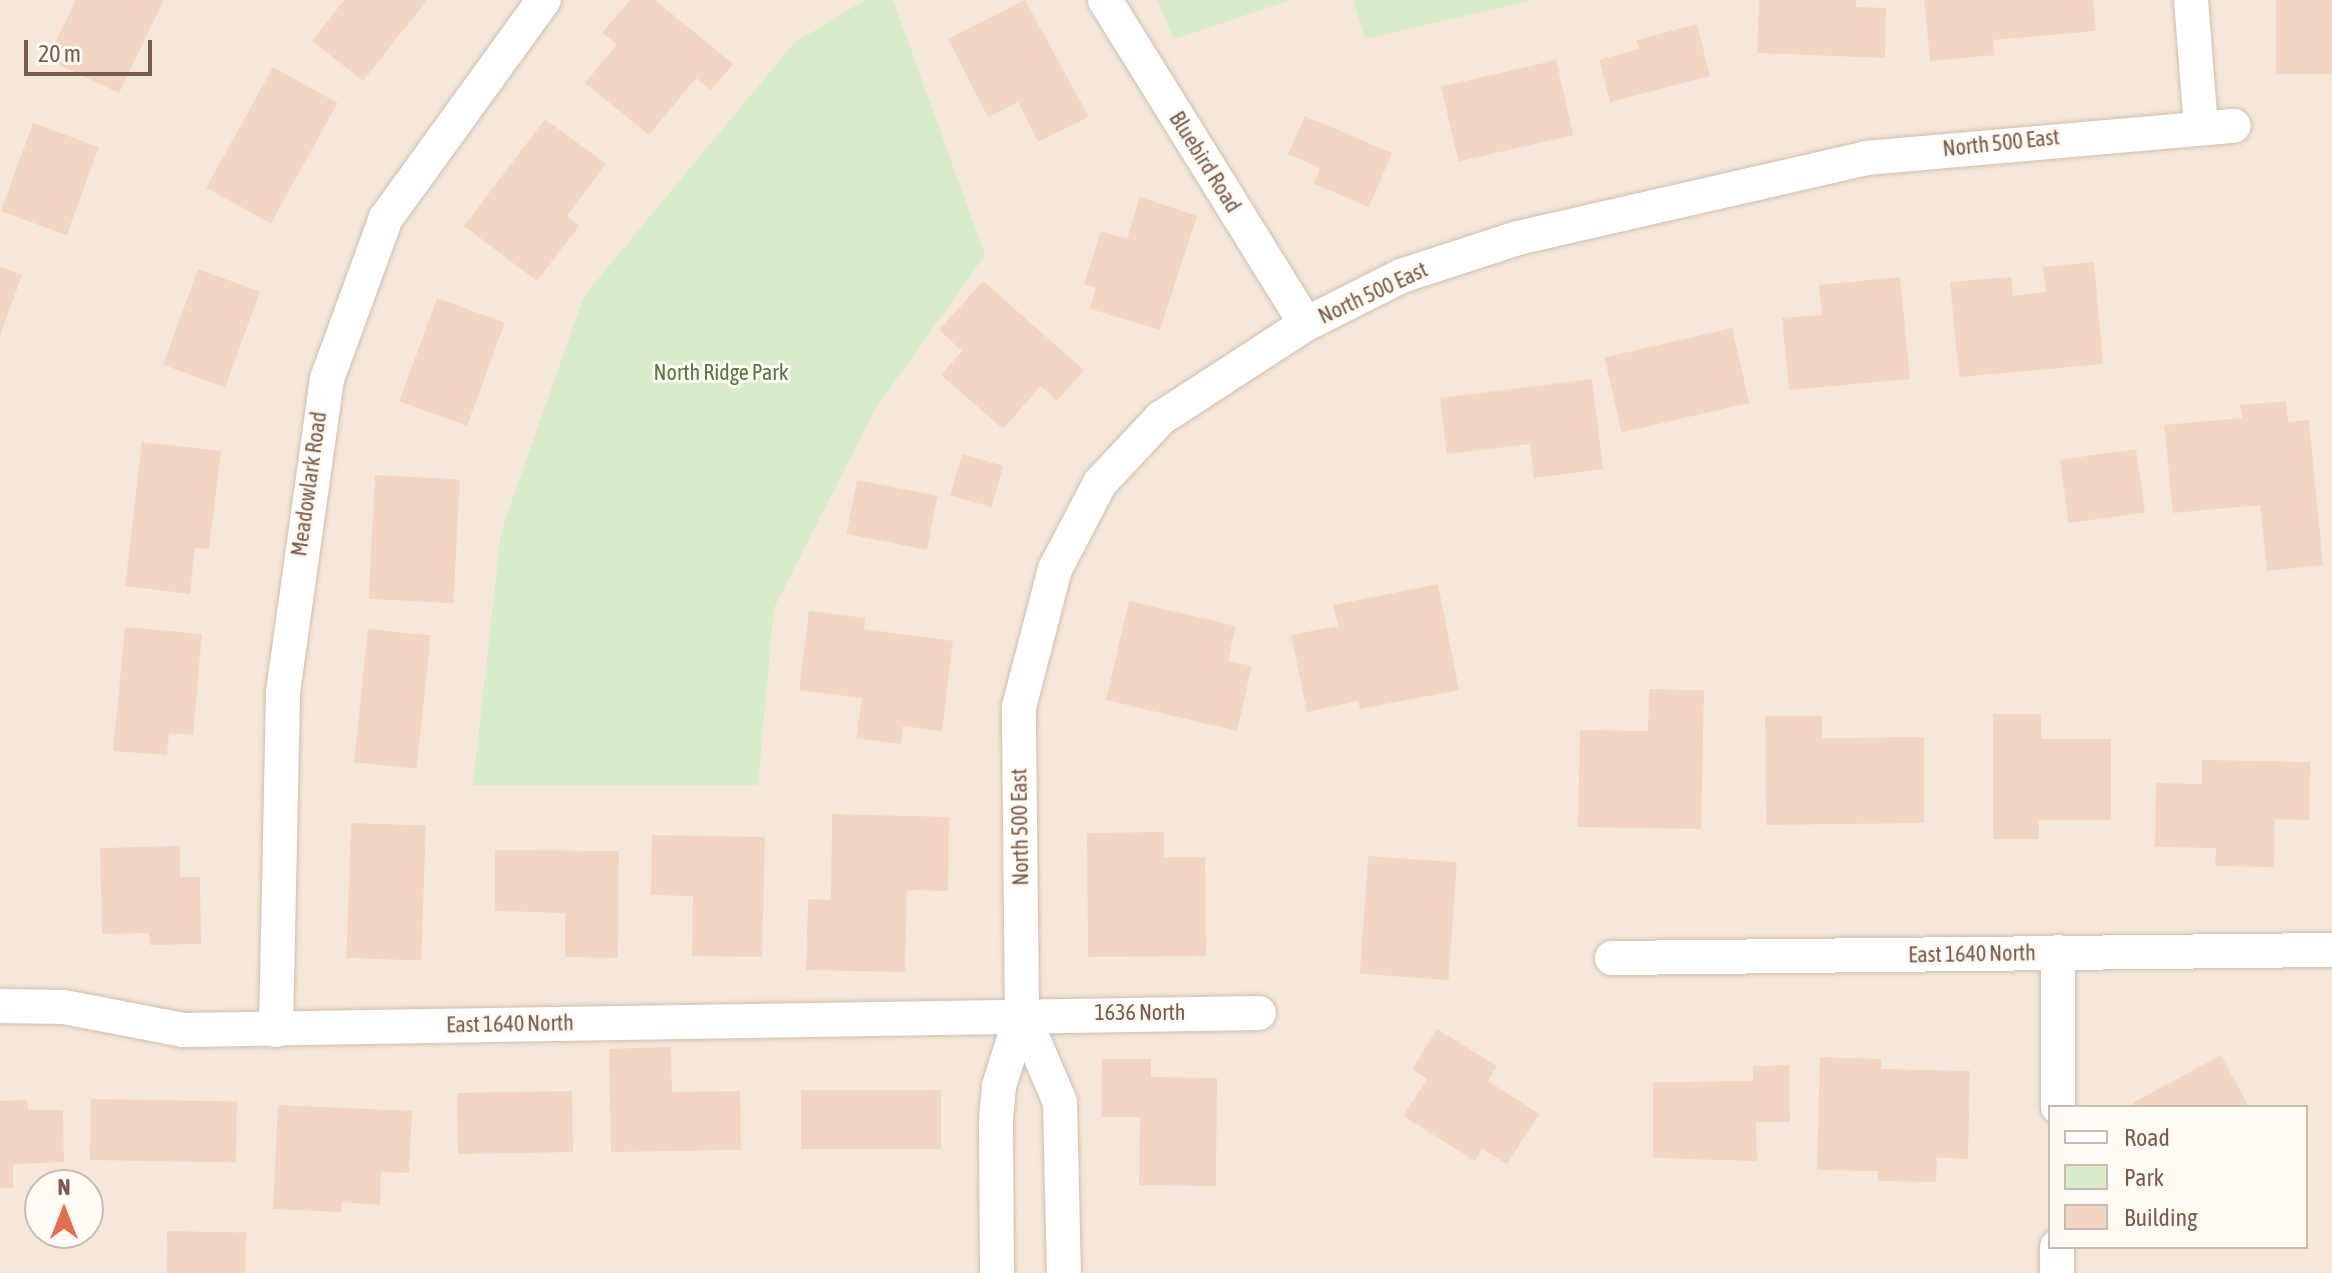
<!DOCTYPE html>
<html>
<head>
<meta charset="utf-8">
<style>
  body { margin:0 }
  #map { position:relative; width:2332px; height:1273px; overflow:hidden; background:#fdf6ec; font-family:"Asap Condensed",sans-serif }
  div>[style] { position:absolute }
  .residential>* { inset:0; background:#f5e8da }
  .green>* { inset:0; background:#d8ecc9 }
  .building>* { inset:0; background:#f3d5c3; transform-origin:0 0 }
  .roads { filter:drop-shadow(0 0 2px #d1beb0) drop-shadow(0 0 2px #d1beb0) }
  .street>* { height:34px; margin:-17px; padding:0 17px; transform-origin:17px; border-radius:17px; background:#fff }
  span { translate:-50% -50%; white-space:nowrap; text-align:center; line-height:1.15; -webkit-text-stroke:6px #fffaf3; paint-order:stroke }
  .street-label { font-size:22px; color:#7a5c4d }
  .park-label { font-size:22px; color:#537a41 }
  .legend { position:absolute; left:2048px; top:1105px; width:260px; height:144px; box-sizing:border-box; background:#fffaf3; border:2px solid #cabbb1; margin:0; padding:10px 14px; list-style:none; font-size:24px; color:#7a5c4d }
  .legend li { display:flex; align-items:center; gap:16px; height:40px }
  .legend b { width:40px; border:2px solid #cabbb1 }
  .north { position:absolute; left:24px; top:1169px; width:80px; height:80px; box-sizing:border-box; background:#fffaf3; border:2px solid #cabbb1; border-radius:50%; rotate:0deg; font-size:22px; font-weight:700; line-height:32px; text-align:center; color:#7a5c4d }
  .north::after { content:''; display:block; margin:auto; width:28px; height:36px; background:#e76f51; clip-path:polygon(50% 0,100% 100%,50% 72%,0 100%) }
  .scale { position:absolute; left:24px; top:40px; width:128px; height:36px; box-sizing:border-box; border:4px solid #7a5c4d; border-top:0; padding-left:10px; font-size:24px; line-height:28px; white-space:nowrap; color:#7a5c4d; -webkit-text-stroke:6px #fffaf3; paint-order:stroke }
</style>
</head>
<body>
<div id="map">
  <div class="residential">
    <div style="clip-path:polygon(evenodd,0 0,2332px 0,2332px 1273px,0 1273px,0 0,2050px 1107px,2306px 1107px,2306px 1247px,2050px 1247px,2050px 1107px,0 0,40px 1185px,88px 1185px,88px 1233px,40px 1233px,40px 1185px)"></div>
  </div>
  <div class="green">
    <div style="clip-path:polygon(865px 0,893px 0,985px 255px,875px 409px,774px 608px,758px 785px,473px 785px,501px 532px,584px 296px,794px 43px)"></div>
    <div style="clip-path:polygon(1157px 0,1291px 0,1174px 39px)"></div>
    <div style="clip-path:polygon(1353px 0,1534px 0,1365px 39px)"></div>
  </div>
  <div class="building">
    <div style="clip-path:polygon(76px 0,164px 0,119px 93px,47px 59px)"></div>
    <div style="clip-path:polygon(344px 0,427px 0,363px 81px,312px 41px)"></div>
    <div style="clip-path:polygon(630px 0,655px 0,733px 64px,711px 90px,696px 78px,649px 135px,585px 83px,617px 44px,602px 33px)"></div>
    <div style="clip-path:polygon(1025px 0,1089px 117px,1038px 142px,1018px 102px,988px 117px,948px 39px)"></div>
    <div style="clip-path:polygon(1759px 0,1856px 0,1856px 7px,1886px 8px,1885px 58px,1757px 53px)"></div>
    <div style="clip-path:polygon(1924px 0,2093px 0,2096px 31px,1993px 40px,1995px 55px,1930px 61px)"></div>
    <div style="left:2276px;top:0;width:56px;height:74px"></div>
    <div style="clip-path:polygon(1697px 24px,1710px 76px,1610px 102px,1599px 60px,1639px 49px,1636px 40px)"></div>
    <div style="left:1556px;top:60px;width:77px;height:118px;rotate:77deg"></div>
    <div style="left:273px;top:67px;width:74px;height:138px;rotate:29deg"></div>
    <div style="clip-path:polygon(1305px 116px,1392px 153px,1369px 207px,1314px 184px,1320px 168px,1288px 154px)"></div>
    <div style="clip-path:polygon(545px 119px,606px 164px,567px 216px,579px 226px,537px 281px,464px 226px)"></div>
    <div style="left:33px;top:123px;width:70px;height:94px;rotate:20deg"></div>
    <div style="clip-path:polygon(1140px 197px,1197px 216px,1160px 330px,1090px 309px,1096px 288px,1084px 284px,1101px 231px,1127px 239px)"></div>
    <div style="clip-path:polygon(2094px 262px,2103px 364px,1959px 377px,1950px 282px,2011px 277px,2013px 296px,2046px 292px,2043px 267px)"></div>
    <div style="clip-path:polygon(0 267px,22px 275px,0 336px)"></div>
    <div style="left:198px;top:269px;width:66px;height:102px;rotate:20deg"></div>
    <div style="clip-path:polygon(1900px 277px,1910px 379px,1789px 390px,1782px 318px,1822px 315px,1819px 285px)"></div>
    <div style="clip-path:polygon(983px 281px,1084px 370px,1057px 401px,1041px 386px,1003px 429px,941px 375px,962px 351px,939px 330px)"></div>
    <div style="left:437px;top:298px;width:72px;height:110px;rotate:20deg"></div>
    <div style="left:1732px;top:328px;width:77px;height:131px;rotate:77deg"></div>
    <div style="clip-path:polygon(1592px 379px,1603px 469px,1534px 478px,1530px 444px,1447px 454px,1440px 398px)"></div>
    <div style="clip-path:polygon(2286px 401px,2288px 422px,2309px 420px,2323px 565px,2267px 571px,2260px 505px,2173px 513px,2164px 425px,2242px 418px,2240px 405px)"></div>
    <div style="clip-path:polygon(142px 442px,221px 451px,209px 549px,195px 548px,190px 594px,125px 586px)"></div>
    <div style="left:2136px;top:449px;width:64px;height:77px;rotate:82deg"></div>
    <div style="left:962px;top:454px;width:43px;height:43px;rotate:16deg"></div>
    <div style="left:375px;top:475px;width:85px;height:124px;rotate:3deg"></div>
    <div style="left:857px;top:480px;width:82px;height:55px;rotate:11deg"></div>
    <div style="clip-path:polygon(1438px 584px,1459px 690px,1360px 709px,1358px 701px,1307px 712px,1291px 635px,1338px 626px,1333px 605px)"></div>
    <div style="clip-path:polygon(1129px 601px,1236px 626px,1228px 661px,1252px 666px,1237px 731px,1106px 700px)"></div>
    <div style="clip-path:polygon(809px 611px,865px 618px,864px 629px,953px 641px,942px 731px,903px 726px,901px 744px,856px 738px,862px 698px,799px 690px)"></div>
    <div style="clip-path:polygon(125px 627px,202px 634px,193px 735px,169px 733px,167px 755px,113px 751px)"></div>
    <div style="left:368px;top:629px;width:63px;height:134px;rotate:6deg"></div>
    <div style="clip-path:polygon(1649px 689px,1704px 690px,1701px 829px,1578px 827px,1580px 730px,1648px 731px)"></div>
    <div style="clip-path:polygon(1993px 714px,2041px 714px,2041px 739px,2111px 739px,2111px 820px,2039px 820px,2039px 839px,1993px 839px)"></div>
    <div style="clip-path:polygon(1765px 716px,1822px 716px,1822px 738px,1924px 737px,1924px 823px,1766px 825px)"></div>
    <div style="clip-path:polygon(2202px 760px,2310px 762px,2309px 820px,2275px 819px,2274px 867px,2215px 866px,2216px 848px,2155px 847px,2156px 783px,2202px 784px)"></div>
    <div style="clip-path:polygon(832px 814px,949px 817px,948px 891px,907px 890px,905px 972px,806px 970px,808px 899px,831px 900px)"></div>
    <div style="left:351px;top:823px;width:75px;height:135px;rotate:2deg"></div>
    <div style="clip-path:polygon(1164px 832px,1164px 857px,1205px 857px,1206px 956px,1088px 957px,1087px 833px)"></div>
    <div style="clip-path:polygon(652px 835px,765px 837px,762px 957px,692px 956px,693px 896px,651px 895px)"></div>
    <div style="clip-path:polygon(180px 846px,180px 877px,200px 877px,201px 944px,150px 945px,149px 933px,102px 934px,100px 848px)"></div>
    <div style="clip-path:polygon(495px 850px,619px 851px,618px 958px,565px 957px,565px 913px,495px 911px)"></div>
    <div style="left:1368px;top:856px;width:89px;height:118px;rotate:4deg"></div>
    <div style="clip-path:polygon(1437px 1029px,1497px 1066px,1488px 1081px,1539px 1114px,1507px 1164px,1482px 1149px,1475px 1161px,1403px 1116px,1427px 1079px,1412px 1069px)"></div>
    <div style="clip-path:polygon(671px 1047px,672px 1092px,740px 1091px,741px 1150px,611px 1152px,609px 1049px)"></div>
    <div style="clip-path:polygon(2221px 1055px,2249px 1107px,2135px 1107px,2133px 1103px)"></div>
    <div style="clip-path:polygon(1820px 1057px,1881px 1059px,1881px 1069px,1970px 1071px,1968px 1159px,1937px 1158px,1936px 1182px,1878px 1181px,1878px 1171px,1817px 1170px)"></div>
    <div style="clip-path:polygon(1102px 1059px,1151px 1059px,1151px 1077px,1217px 1078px,1216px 1186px,1139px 1185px,1140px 1117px,1101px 1117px)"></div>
    <div style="clip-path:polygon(1789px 1065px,1790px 1122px,1756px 1122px,1757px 1161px,1653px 1158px,1653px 1082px,1753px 1081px,1753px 1066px)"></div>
    <div style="left:941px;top:1090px;width:59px;height:140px;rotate:90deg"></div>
    <div style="left:572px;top:1091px;width:61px;height:115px;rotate:89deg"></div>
    <div style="left:91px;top:1099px;width:146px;height:61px;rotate:1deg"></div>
    <div style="clip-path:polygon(27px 1100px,28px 1110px,63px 1110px,64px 1162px,13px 1164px,13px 1188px,0 1188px,0 1101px)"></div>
    <div style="clip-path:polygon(278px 1105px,412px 1111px,409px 1173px,381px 1172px,380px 1205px,342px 1202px,341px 1212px,273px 1209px)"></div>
    <div style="left:167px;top:1231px;width:79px;height:42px;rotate:1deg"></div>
  </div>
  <div class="roads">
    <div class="street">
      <div style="left:1105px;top:0;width:381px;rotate:58.2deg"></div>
      <div style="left:2191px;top:0;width:127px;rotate:85.5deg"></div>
      <div style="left:1612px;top:958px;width:720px;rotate:-0.64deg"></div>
      <div style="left:0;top:1006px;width:64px;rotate:0.9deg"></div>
      <div style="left:64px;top:1007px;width:121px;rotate:10.9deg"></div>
      <div style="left:183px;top:1030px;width:1076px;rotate:-0.91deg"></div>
      <div style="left:1022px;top:1013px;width:97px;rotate:66.9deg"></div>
      <div style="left:1060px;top:1102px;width:171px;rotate:88.7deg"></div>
      <div style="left:276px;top:1030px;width:338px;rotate:-88.8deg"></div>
      <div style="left:283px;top:692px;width:316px;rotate:-82deg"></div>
      <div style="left:327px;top:379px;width:171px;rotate:-69.9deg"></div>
      <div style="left:386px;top:218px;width:269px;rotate:-54.1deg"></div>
      <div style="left:2058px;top:1107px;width:155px;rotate:-90deg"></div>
      <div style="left:997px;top:1273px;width:153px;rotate:-90.4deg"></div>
      <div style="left:996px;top:1120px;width:34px;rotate:-85deg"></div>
      <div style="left:999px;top:1086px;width:77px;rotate:-72.5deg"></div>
      <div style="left:1022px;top:1013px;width:306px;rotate:-90.6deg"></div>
      <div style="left:1019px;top:707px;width:143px;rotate:-75.4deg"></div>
      <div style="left:1055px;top:569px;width:97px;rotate:-62.4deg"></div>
      <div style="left:1100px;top:483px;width:89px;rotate:-46.8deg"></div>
      <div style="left:1161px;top:418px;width:173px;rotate:-33deg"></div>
      <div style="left:1306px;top:324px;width:106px;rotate:-26.8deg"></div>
      <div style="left:1401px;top:276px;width:123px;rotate:-18deg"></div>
      <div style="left:1518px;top:238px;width:357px;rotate:-12.9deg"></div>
      <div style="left:1866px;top:158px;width:369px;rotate:-5deg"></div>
      <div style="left:2057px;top:1273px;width:26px;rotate:-90deg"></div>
    </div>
  </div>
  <div class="street-label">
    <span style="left:2001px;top:143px;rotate:-6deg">North 500 East</span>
    <span style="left:1205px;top:162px;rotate:58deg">Bluebird Road</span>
    <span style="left:1373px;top:293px;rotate:-25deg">North 500 East</span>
    <span style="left:309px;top:484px;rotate:-82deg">Meadowlark Road</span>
    <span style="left:1020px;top:827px;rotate:-91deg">North 500 East</span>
    <span style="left:1972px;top:954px;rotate:-1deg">East 1640 North</span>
    <span style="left:1140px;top:1013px">1636 North</span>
    <span style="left:510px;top:1024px;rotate:-1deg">East 1640 North</span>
  </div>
  <div class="park-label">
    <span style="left:721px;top:373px">North Ridge Park</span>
  </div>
  <ul class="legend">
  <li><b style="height:10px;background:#fff"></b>Road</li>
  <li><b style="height:22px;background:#d8ecc9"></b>Park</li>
  <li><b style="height:22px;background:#f3d5c3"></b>Building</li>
  </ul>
  <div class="north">N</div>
  <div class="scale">20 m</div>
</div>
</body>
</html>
